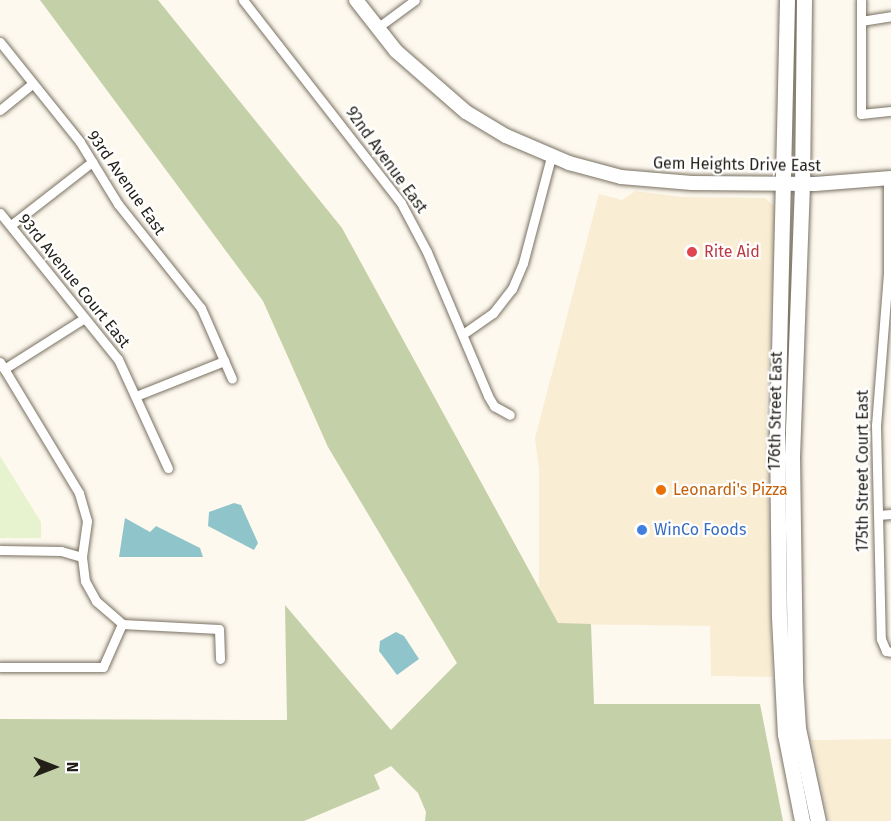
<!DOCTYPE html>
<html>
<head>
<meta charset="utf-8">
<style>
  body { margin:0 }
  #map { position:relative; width:891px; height:821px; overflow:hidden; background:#fef9ef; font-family:"Fira Sans",sans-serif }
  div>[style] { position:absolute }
  .built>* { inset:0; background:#f9edd4 }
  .green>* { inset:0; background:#e7f2ce }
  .forest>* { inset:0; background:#c4d0a7 }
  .water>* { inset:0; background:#8fc5ca }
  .roads { filter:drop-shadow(0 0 2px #797162) drop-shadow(0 0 2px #797162) }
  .street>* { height:9px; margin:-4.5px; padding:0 4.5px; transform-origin:4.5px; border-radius:4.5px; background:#fff }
  .secondary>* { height:14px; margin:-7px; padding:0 7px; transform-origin:7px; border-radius:7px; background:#fff }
  .primary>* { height:15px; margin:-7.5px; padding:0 7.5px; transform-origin:7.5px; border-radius:7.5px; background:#fff }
  .dots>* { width:16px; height:16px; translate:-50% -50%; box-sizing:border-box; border:3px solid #fff; border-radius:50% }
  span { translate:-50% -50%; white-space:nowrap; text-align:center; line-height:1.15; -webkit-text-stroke:4.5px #fff; paint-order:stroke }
  .street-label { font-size:16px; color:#221f19 }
  .health-label { font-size:16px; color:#be3a42 }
  .left { translate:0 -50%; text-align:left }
  .food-label { font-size:16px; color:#c56008 }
  .shop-label { font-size:16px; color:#366cbe }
  .north { position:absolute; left:24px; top:737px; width:60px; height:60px; -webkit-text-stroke:4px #fff; paint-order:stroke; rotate:90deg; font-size:16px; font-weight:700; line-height:24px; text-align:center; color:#221f19 }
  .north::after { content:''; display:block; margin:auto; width:21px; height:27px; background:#221f19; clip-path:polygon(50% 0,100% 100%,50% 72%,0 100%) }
</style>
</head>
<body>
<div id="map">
  <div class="built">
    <div style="clip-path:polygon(635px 191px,682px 197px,765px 198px,776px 208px,766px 416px,772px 677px,711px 676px,710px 626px,558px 624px,539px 589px,539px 470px,535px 438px,599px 194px,622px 200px)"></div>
    <div style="clip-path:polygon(891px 739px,891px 821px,829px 821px,812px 740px)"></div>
  </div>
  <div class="green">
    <div style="clip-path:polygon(0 456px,41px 522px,41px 538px,0 538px)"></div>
  </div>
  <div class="forest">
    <div style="clip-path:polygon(40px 0,158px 0,342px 228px,558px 623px,591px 624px,594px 704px,760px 704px,783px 821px,425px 821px,426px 812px,418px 793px,391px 766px,374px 775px,380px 789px,304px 821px,0 821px,0 719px,287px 720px,285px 605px,391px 730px,457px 663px,328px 447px,263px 301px)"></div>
  </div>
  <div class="water">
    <div style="clip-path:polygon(234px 503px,241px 505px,258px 543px,254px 550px,208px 526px,209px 512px)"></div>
    <div style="clip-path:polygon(125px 518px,150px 532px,156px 526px,200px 548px,203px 557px,119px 557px)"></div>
    <div style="clip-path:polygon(396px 632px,404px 636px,419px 659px,397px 675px,379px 651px,380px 641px)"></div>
  </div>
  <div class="roads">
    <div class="street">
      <div style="left:243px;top:0;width:257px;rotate:52.1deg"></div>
      <div style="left:401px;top:203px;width:55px;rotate:62deg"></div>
      <div style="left:427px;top:252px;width:156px;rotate:67deg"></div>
      <div style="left:488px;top:396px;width:12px;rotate:59deg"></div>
      <div style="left:494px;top:406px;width:18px;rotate:29deg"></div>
      <div style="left:861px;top:0;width:114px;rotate:90deg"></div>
      <div style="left:861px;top:114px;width:30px;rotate:-6deg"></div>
      <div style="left:861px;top:21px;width:30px;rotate:-9deg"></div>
      <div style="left:377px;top:28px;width:47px;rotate:-36.4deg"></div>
      <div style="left:0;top:42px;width:128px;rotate:51.3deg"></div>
      <div style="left:80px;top:142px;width:73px;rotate:58.5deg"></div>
      <div style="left:118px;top:204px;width:133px;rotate:51.4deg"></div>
      <div style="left:201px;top:308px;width:77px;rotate:66.4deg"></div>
      <div style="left:0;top:110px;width:40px;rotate:-39deg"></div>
      <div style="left:888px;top:179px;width:94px;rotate:90deg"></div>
      <div style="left:888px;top:273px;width:152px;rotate:94.5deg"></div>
      <div style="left:876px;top:425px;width:214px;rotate:88.7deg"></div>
      <div style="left:881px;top:639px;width:13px;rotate:67deg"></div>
      <div style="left:886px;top:651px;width:5px;rotate:11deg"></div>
      <div style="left:0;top:213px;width:188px;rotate:51.1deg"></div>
      <div style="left:118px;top:359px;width:120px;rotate:65.4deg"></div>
      <div style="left:11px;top:225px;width:103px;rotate:-37.9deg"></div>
      <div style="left:463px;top:334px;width:37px;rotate:-35deg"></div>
      <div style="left:493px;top:313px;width:31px;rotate:-52deg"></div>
      <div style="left:512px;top:289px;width:28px;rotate:-67deg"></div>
      <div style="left:523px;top:263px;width:110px;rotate:-75.2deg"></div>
      <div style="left:0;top:362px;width:153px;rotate:58.9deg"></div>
      <div style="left:79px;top:493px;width:29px;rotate:74deg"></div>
      <div style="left:87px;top:521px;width:36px;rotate:98deg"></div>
      <div style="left:82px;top:557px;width:24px;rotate:83deg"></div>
      <div style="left:85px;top:581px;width:23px;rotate:61deg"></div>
      <div style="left:96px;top:601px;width:35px;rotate:41deg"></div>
      <div style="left:4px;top:369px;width:93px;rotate:-32.3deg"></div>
      <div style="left:136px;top:396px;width:95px;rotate:-21.7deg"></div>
      <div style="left:878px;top:515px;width:13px;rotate:-4deg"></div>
      <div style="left:0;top:550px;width:61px;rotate:0.9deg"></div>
      <div style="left:61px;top:551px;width:22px;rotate:16deg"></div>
      <div style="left:122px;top:624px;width:97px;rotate:3deg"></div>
      <div style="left:219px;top:629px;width:30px;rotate:88deg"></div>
      <div style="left:0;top:667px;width:103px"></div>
      <div style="left:103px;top:667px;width:47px;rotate:-66.2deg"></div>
    </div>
    <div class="secondary">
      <div style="left:356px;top:0;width:65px;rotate:51.9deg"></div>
      <div style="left:396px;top:51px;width:93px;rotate:41.1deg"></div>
      <div style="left:466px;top:112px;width:47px;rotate:31deg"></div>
      <div style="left:506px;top:136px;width:69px;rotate:23.2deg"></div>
      <div style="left:569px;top:163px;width:54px;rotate:15.1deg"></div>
      <div style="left:621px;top:177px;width:71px;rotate:4.8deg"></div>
      <div style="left:692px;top:183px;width:123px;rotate:0.5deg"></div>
      <div style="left:815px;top:184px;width:76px;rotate:-4.5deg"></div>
    </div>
    <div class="primary">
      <div style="left:787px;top:0;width:431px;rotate:91.3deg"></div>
      <div style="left:777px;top:431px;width:186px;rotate:89.4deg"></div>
      <div style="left:779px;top:617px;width:117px;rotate:87.1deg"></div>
      <div style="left:785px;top:734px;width:89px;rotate:78.9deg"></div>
      <div style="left:804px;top:0;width:184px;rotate:90.6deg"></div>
      <div style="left:802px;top:184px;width:272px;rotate:92.1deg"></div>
      <div style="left:792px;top:456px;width:224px;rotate:89.2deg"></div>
      <div style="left:795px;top:680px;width:48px;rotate:86.4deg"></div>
      <div style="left:798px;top:728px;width:95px;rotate:77.9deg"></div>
    </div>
  </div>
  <div class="dots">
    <div style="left:692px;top:252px;background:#e0444e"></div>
    <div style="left:661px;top:490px;background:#e8710a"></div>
    <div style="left:642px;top:530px;background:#3f7fe0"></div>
  </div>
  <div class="street-label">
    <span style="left:386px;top:160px;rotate:54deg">92nd Avenue East</span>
    <span style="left:737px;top:165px;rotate:1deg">Gem Heights Drive East</span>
    <span style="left:126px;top:183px;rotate:55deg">93rd Avenue East</span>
    <span style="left:74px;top:281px;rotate:51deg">93rd Avenue Court East</span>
    <span style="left:776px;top:411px;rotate:-89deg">176th Street East</span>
    <span style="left:863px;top:471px;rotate:-90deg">175th Street Court East</span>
  </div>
  <div class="health-label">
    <span class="left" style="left:704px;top:252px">Rite Aid</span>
  </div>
  <div class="food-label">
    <span class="left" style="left:673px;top:490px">Leonardi's Pizza</span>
  </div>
  <div class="shop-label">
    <span class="left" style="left:654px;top:530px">WinCo Foods</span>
  </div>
  <div class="north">N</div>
</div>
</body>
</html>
